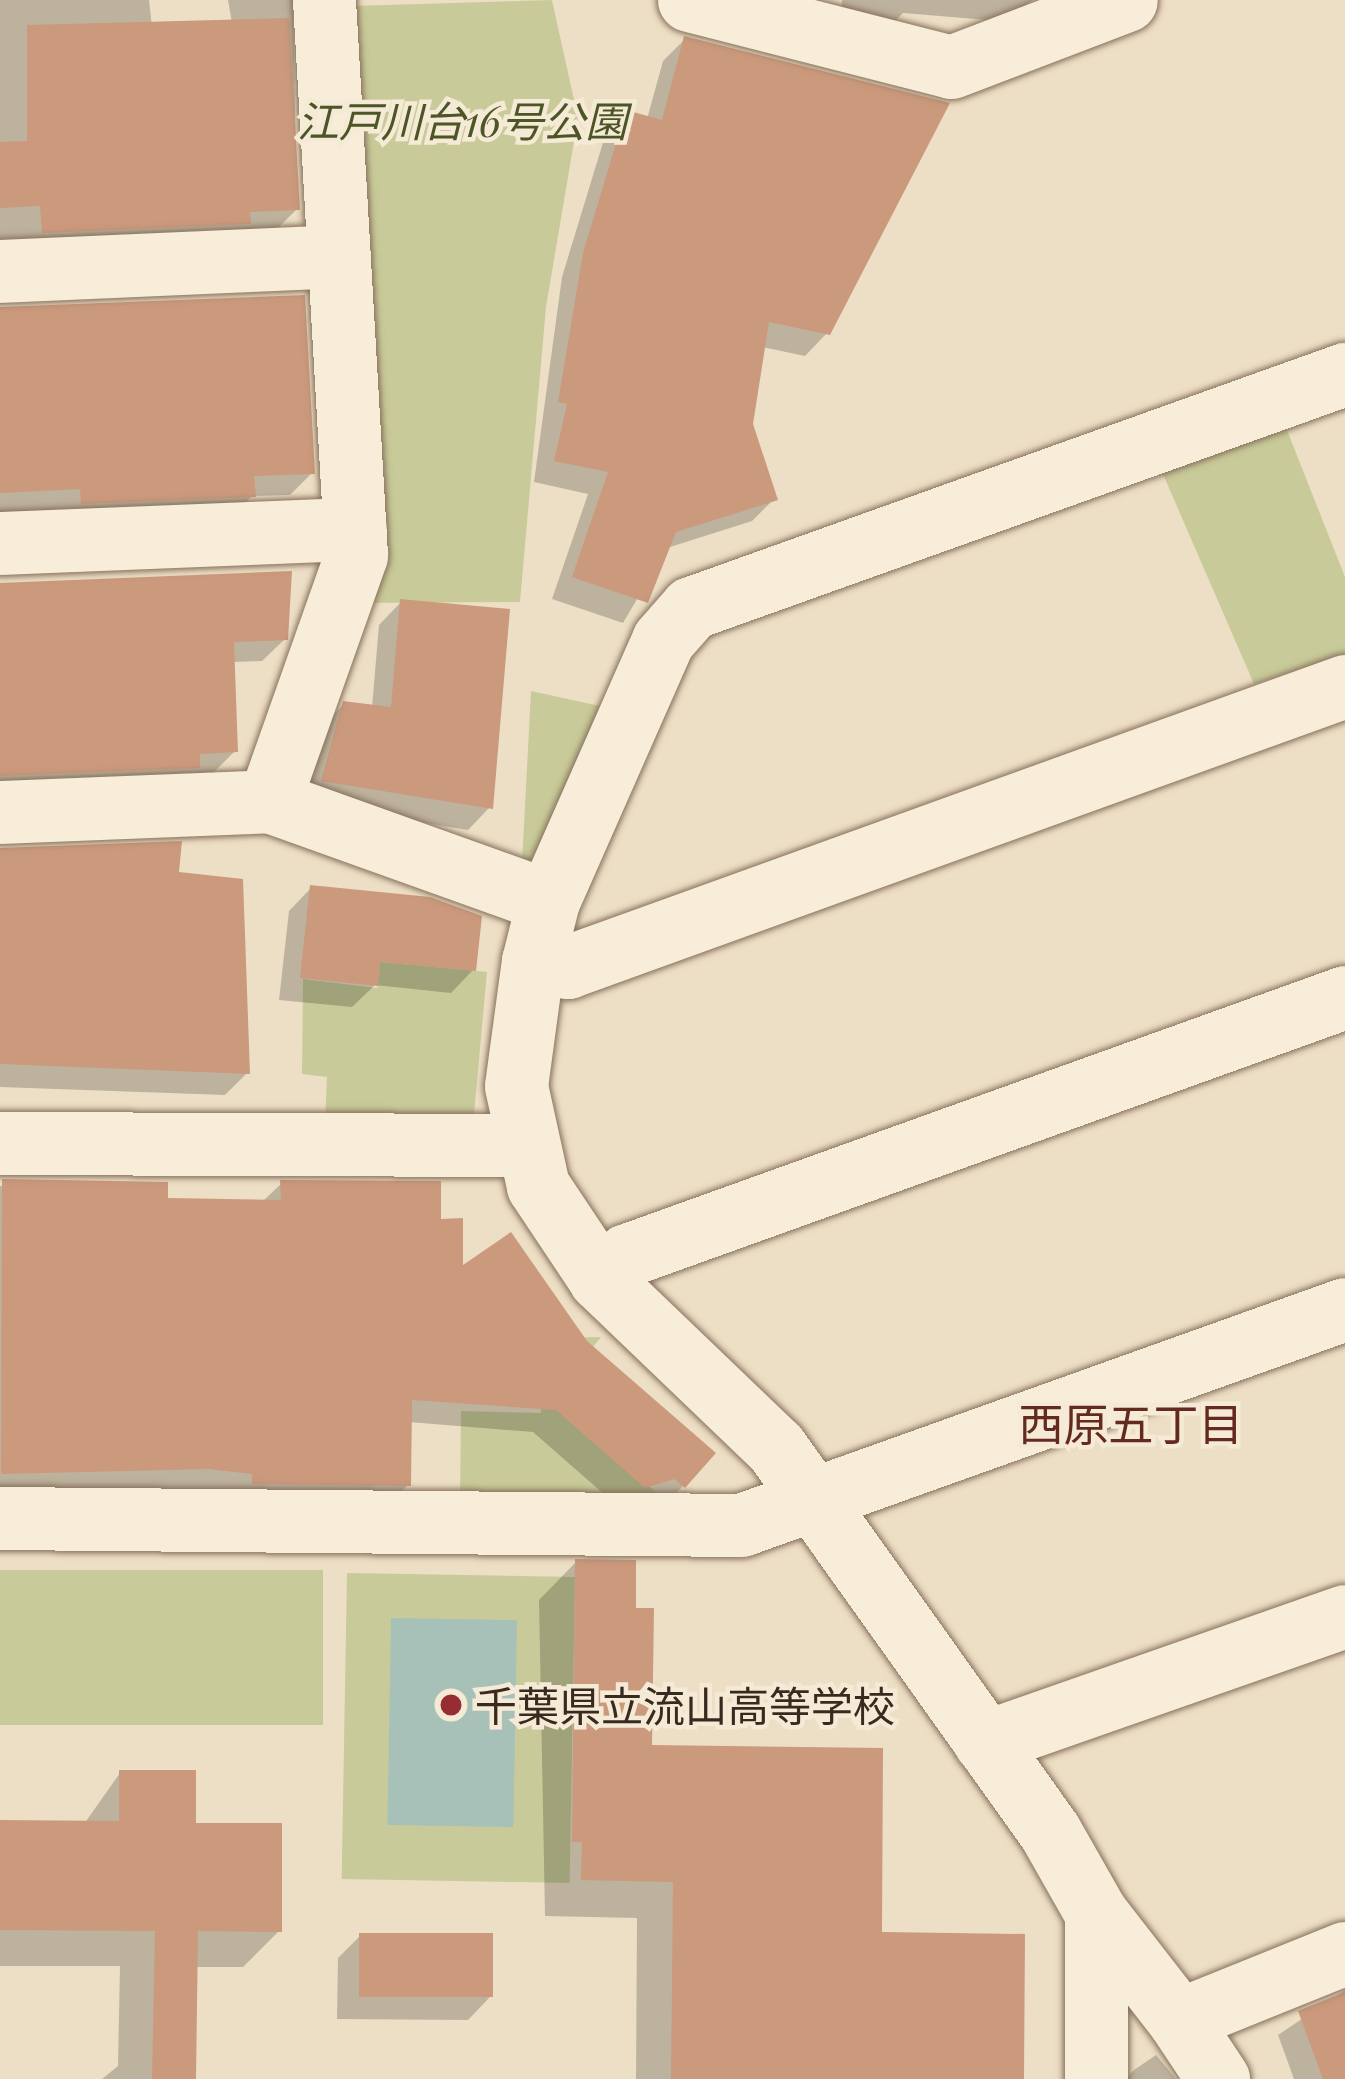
<!DOCTYPE html>
<html>
<head>
<meta charset="utf-8">
<style>
  body { margin:0 }
  #map { position:relative; width:1345px; height:2079px; overflow:hidden; background:#eddfc5; font-family:"Playfair Display","Noto Sans JP",serif }
  div>[style] { position:absolute }
  .green>* { inset:0; background:#c8cb99; transform-origin:0 0 }
  .water>* { inset:0; background:#a7c1b8; transform-origin:0 0 }
  .shadow>* { inset:0; background:#0003 }
  .building>* { inset:0; background:#cb997c; transform-origin:0 0 }
  .roads { filter:drop-shadow(0 0 3px #88715c) drop-shadow(0 0 3px #88715c) }
  .minor>* { height:63px; margin:-31.5px; padding:0 31.5px; transform-origin:31.5px; border-radius:31.5px; background:#f8edd9 }
  .dots>* { width:33px; height:33px; translate:-50% -50%; box-sizing:border-box; border:6px solid #f5ead5; border-radius:50% }
  span { translate:-50% -50%; white-space:nowrap; text-align:center; line-height:1.15; -webkit-text-stroke:9px #f5ead5; paint-order:stroke }
  .park-label { font-size:42px; color:#4b5526; font-style:italic }
  .poi-label { font-size:42px; color:#392a1f }
  .left { translate:0 -50%; text-align:left }
  .neighbourhood-label { font-size:45px; color:#642a1f }
</style>
</head>
<body>
<div id="map">
  <div class="green">
    <div style="clip-path:polygon(552px 0,578px 118px,546px 307px,520px 602px,355px 603px,353px 6px)"></div>
    <div style="clip-path:polygon(1283px 420px,1345px 577px,1345px 654px,1254px 684px,1159px 465px)"></div>
    <div style="clip-path:polygon(531px 691px,609px 708px,543px 855px,522px 863px)"></div>
    <div style="clip-path:polygon(380px 962px,487px 972px,474px 1114px,325px 1124px,327px 1077px,302px 1074px,303px 979px,377px 988px)"></div>
    <div style="clip-path:polygon(601px 1337px,548px 1402px,657px 1493px,460px 1497px,461px 1411px,541px 1413px,542px 1338px)"></div>
    <div style="left:0;top:1570px;width:323px;height:155px"></div>
    <div style="left:347px;top:1573px;width:228px;height:306px;rotate:1deg"></div>
  </div>
  <div class="water">
    <div style="left:391px;top:1618px;width:126px;height:207px;rotate:1deg"></div>
  </div>
  <div class="shadow">
    <div style="clip-path:polygon(0 0,149px 0,152px 27px,232px 23px,228px 0,293px 0,297px 209px,275px 231px,0 255px)"></div>
    <div style="clip-path:polygon(842px 0,1033px 0,1000px 21px,903px 13px,888px 28px,841px 19px)"></div>
    <div style="clip-path:polygon(685px 39px,827px 333px,805px 356px,762px 347px,750px 424px,774px 499px,752px 521px,667px 548px,623px 623px,552px 599px,588px 494px,534px 482px,562px 277px,605px 136px,627px 113px,647px 119px,663px 61px)"></div>
    <div style="clip-path:polygon(0 310px,312px 473px,290px 495px,252px 496px,231px 518px,0 513px)"></div>
    <div style="clip-path:polygon(0 586px,285px 639px,262px 661px,231px 662px,235px 751px,213px 773px,0 788px)"></div>
    <div style="clip-path:polygon(401px 602px,490px 807px,468px 830px,301px 803px,321px 727px,344px 704px,372px 707px,379px 625px)"></div>
    <div style="clip-path:polygon(0 858px,175px 875px,247px 1073px,225px 1095px,0 1087px)"></div>
    <div style="clip-path:polygon(311px 888px,473px 970px,451px 993px,375px 985px,352px 1007px,279px 1000px,289px 911px)"></div>
    <div style="clip-path:polygon(282px 1183px,438px 1222px,460px 1270px,683px 1486px,661px 1509px,621px 1509px,533px 1432px,409px 1422px,408px 1485px,385px 1507px,0 1496px,0 1186px,165px 1185px,165px 1201px,262px 1202px)"></div>
    <div style="clip-path:polygon(576px 1562px,633px 1611px,649px 1748px,879px 1935px,1021px 2079px,636px 2079px,637px 1918px,545px 1916px,539px 1600px)"></div>
    <div style="clip-path:polygon(120px 1773px,193px 1826px,279px 1931px,243px 1967px,195px 1967px,193px 2079px,102px 2079px,118px 2066px,120px 1966px,0 1966px,0 1823px,84px 1824px)"></div>
    <div style="clip-path:polygon(360px 1936px,490px 1997px,468px 2020px,337px 2019px,338px 1958px)"></div>
    <div style="clip-path:polygon(1345px 1990px,1345px 2079px,1294px 2079px,1278px 2035px)"></div>
    <div style="clip-path:polygon(1156px 2055px,1176px 2079px,1125px 2079px,1134px 2070px)"></div>
  </div>
  <div class="building">
    <div style="clip-path:polygon(289px 18px,300px 210px,250px 212px,251px 224px,42px 233px,40px 206px,0 208px,0 142px,27px 141px,27px 25px)"></div>
    <div style="clip-path:polygon(684px 36px,950px 103px,830px 335px,769px 322px,753px 424px,778px 500px,676px 532px,648px 603px,572px 577px,608px 472px,554px 461px,567px 404px,558px 402px,583px 253px,626px 110px,662px 120px)"></div>
    <div style="clip-path:polygon(305px 295px,315px 474px,254px 476px,256px 497px,81px 504px,80px 489px,0 493px,0 307px)"></div>
    <div style="clip-path:polygon(292px 571px,288px 640px,234px 642px,238px 752px,200px 754px,200px 768px,0 776px,0 583px)"></div>
    <div style="clip-path:polygon(400px 599px,510px 609px,493px 809px,321px 781px,343px 701px,391px 707px)"></div>
    <div style="clip-path:polygon(182px 841px,179px 872px,243px 879px,250px 1074px,0 1064px,0 848px)"></div>
    <div style="clip-path:polygon(310px 885px,430px 897px,482px 916px,476px 971px,380px 962px,378px 986px,300px 978px)"></div>
    <div style="clip-path:polygon(2px 1179px,168px 1182px,168px 1198px,281px 1200px,280px 1180px,441px 1181px,441px 1219px,463px 1218px,463px 1265px,511px 1232px,587px 1341px,716px 1453px,685px 1488px,674px 1479px,645px 1488px,556px 1410px,412px 1400px,411px 1486px,252px 1484px,252px 1474px,208px 1469px,1px 1474px)"></div>
    <div style="clip-path:polygon(575px 1559px,636px 1560px,636px 1608px,654px 1608px,652px 1745px,883px 1748px,882px 1932px,1025px 1934px,1024px 2079px,671px 2079px,673px 1882px,581px 1880px,582px 1842px,572px 1842px)"></div>
    <div style="clip-path:polygon(119px 1770px,196px 1770px,196px 1823px,282px 1823px,282px 1932px,198px 1931px,196px 2079px,152px 2079px,155px 1931px,0 1930px,0 1820px,119px 1821px)"></div>
    <div style="left:359px;top:1933px;width:134px;height:64px"></div>
    <div style="clip-path:polygon(1345px 1992px,1345px 2079px,1323px 2079px,1298px 2011px)"></div>
  </div>
  <div class="roads">
    <div class="minor">
      <div style="left:689px;top:0;width:270px;rotate:14.3deg"></div>
      <div style="left:951px;top:67px;width:187px;rotate:-20.9deg"></div>
      <div style="left:0;top:271px;width:339px;rotate:-2.5deg"></div>
      <div style="left:0;top:543px;width:355px;rotate:-2.3deg"></div>
      <div style="left:269px;top:801px;width:261px;rotate:-70.5deg"></div>
      <div style="left:356px;top:555px;width:556px;rotate:-93.3deg"></div>
      <div style="left:0;top:812px;width:269px;rotate:-2.3deg"></div>
      <div style="left:269px;top:801px;width:296px;rotate:19.7deg"></div>
      <div style="left:533px;top:961px;width:35px;rotate:10deg"></div>
      <div style="left:567px;top:967px;width:827px;rotate:-19.86deg"></div>
      <div style="left:0;top:1143px;width:527px;rotate:0.22deg"></div>
      <div style="left:600px;top:1279px;width:36px;rotate:-42deg"></div>
      <div style="left:627px;top:1255px;width:763px;rotate:-19.76deg"></div>
      <div style="left:0;top:1518px;width:741px;rotate:0.54deg"></div>
      <div style="left:741px;top:1525px;width:641px;rotate:-19.68deg"></div>
      <div style="left:985px;top:1742px;width:381px;rotate:-19.3deg"></div>
      <div style="left:1096px;top:1913px;width:135px;rotate:52.2deg"></div>
      <div style="left:1179px;top:2020px;width:179px;rotate:-22deg"></div>
      <div style="left:1179px;top:2020px;width:71px;rotate:56.5deg"></div>
      <div style="left:1096px;top:2079px;width:166px;rotate:-90deg"></div>
      <div style="left:1096px;top:1913px;width:93px;rotate:-119.6deg"></div>
      <div style="left:1050px;top:1832px;width:472px;rotate:-125.5deg"></div>
      <div style="left:776px;top:1448px;width:244px;rotate:-136.2deg"></div>
      <div style="left:600px;top:1279px;width:112px;rotate:-123.7deg"></div>
      <div style="left:538px;top:1186px;width:102px;rotate:-102.4deg"></div>
      <div style="left:516px;top:1086px;width:126px;rotate:-82.3deg"></div>
      <div style="left:533px;top:961px;width:62px;rotate:-76deg"></div>
      <div style="left:548px;top:901px;width:285px;rotate:-66.2deg"></div>
      <div style="left:663px;top:640px;width:43px;rotate:-48.8deg"></div>
      <div style="left:691px;top:608px;width:695px;rotate:-19.69deg"></div>
    </div>
  </div>
  <div class="dots">
    <div style="left:451px;top:1705px;background:#962d33"></div>
  </div>
  <div class="park-label">
    <span style="left:462px;top:120px">江戸川台16号公園</span>
  </div>
  <div class="poi-label">
    <span class="left" style="left:475px;top:1705px">千葉県立流山高等学校</span>
  </div>
  <div class="neighbourhood-label">
    <span style="left:1131px;top:1423px">西原五丁目</span>
  </div>
</div>
</body>
</html>
